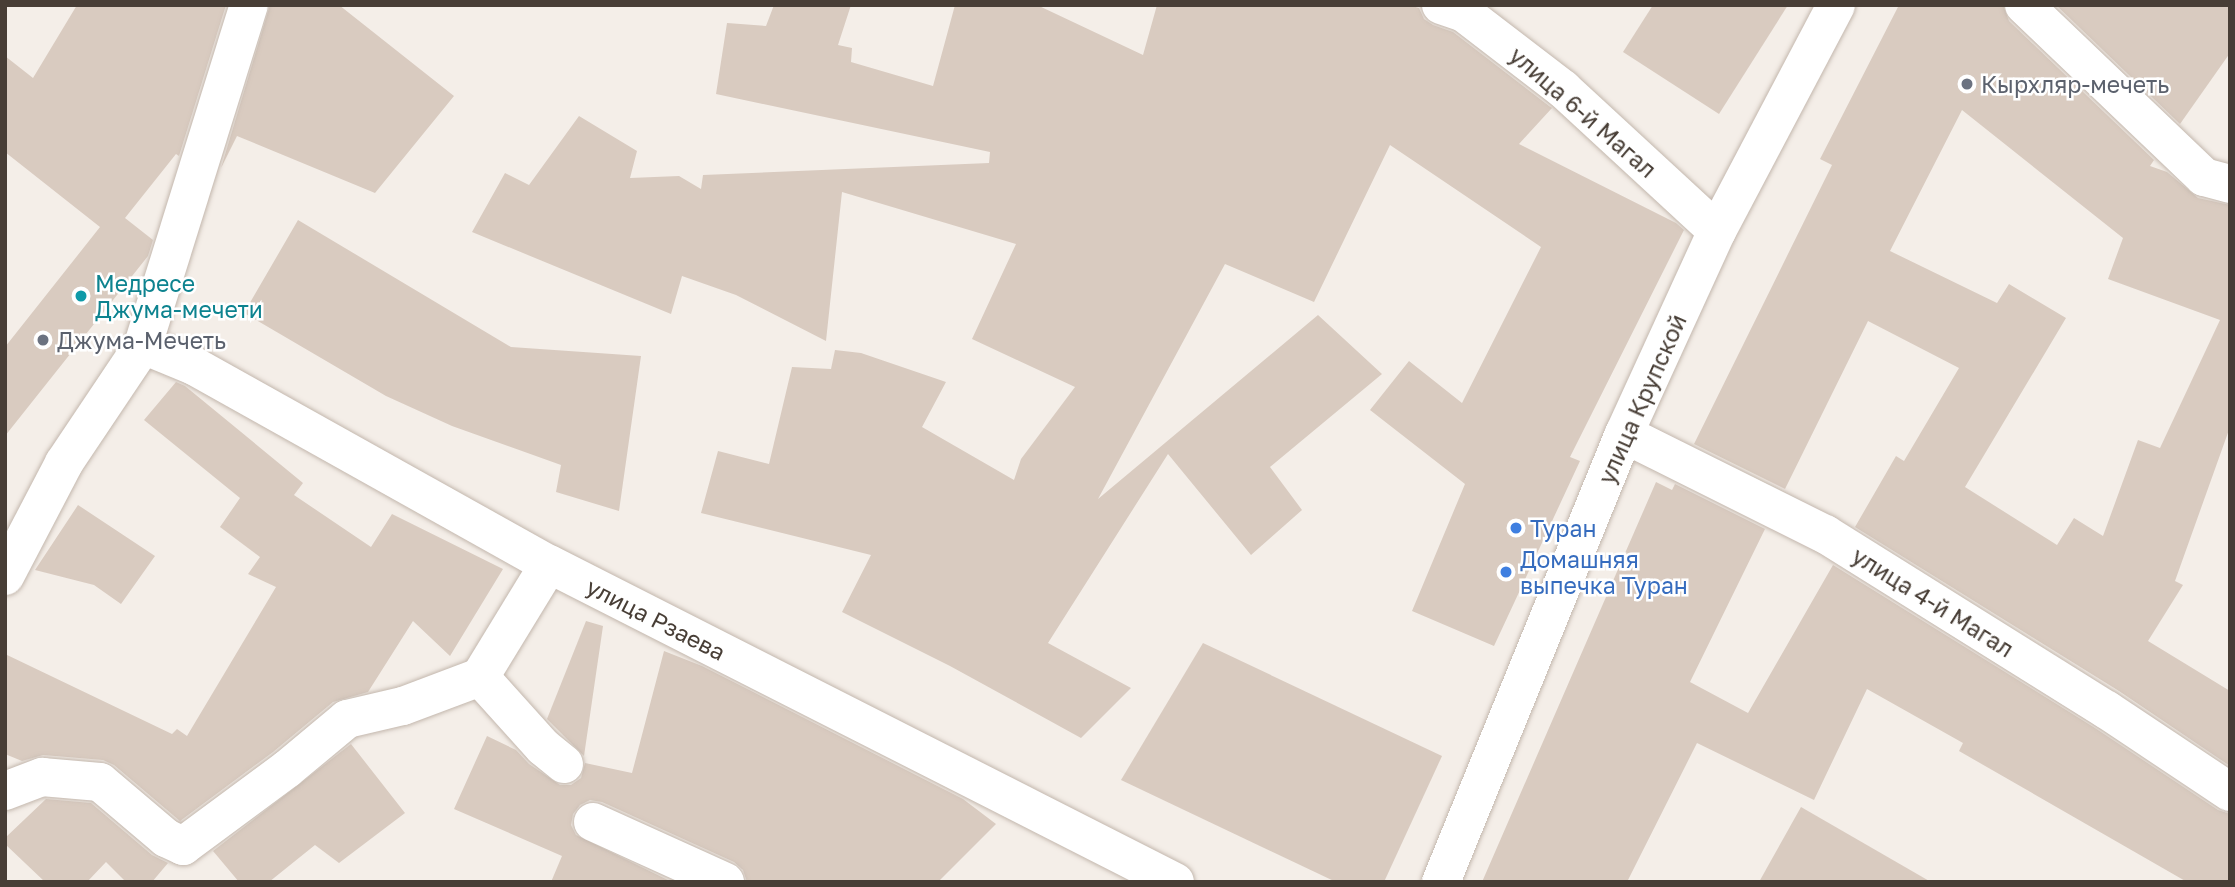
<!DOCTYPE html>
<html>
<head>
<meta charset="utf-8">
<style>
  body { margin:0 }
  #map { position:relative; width:2235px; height:887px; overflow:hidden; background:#f4eee8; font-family:"Golos Text",sans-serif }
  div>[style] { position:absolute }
  .building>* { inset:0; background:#d9cbc0 }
  .roads { filter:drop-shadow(0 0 2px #c3b7ad) drop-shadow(0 0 2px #c3b7ad) }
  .minor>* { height:38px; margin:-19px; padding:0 19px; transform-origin:19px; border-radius:19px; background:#fff }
  .dots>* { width:19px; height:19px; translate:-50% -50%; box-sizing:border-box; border:4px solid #fff; border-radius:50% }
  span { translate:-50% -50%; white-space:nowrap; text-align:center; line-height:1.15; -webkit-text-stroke:5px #fff; paint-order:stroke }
  .worship-label { font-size:23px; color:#5b616d }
  .left { translate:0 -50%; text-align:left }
  .street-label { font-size:23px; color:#483e36 }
  .culture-label { font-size:23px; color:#0d838f }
  .shop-label { font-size:23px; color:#366cbe }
  .frame { position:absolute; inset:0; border:7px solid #483e36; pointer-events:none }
</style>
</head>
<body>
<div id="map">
  <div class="building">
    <div style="clip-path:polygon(77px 5px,226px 5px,179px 156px,176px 154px,125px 218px,153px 240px,148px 256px,5px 436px,5px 347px,100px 227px,5px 152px,5px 56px,33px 78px)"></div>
    <div style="clip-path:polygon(270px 5px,339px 5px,454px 96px,375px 193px,237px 136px,221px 168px)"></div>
    <div style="clip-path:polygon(774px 5px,851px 5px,838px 45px,852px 48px,851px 62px,933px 86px,955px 5px,1037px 5px,1143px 55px,1157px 5px,1409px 5px,1419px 8px,1424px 19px,1433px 25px,1453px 32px,1549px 106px,1552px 108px,1519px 144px,1676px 223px,1684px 230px,1570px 457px,1580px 461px,1494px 646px,1412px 611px,1465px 484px,1370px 410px,1409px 361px,1462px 403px,1541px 247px,1390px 145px,1314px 302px,1225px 264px,1098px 499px,1318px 315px,1382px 374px,1270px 467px,1302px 510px,1251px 555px,1168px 454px,1048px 643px,1131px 688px,1081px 738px,950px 666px,842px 612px,871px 555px,701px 513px,718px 451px,769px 464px,792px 367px,831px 369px,835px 350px,861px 353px,946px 382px,922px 427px,1014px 480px,1021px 459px,1075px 387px,972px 339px,1016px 244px,842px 192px,826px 341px,736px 295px,682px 276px,671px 314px,472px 232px,505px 173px,529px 185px,579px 116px,637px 151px,630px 178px,679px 176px,701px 189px,703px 175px,989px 163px,990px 152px,716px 94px,727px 23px,766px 26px)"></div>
    <div style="clip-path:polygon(1653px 5px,1788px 5px,1719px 114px,1623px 52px)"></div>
    <div style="clip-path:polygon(evenodd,1899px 5px,2003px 5px,2009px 21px,2154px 160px,2150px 166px,2167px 172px,2198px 198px,2230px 205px,2230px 427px,2175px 581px,2183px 585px,2148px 641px,2230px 691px,2230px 766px,2119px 691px,1855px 527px,1896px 456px,1904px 461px,1959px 368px,1868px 321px,1785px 489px,1694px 444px,1832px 165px,1820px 159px,1899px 5px,1962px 110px,2123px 238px,2108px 279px,2220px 320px,2160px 448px,2138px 440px,2103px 536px,2074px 518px,2057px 545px,1965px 487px,2066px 318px,2009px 284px,1997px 303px,1890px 251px,1962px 110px)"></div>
    <div style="clip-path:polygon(2056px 5px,2230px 5px,2230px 53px,2180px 124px)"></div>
    <div style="clip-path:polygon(298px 220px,511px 347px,641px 356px,619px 511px,556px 492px,561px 465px,452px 426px,386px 396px,244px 313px)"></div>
    <div style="clip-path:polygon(176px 382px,185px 386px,303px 483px,294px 495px,371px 547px,392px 514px,503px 569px,450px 656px,413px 621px,368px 692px,333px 702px,273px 752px,180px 821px,114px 765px,103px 760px,43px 755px,22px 761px,5px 754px,5px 654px,172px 734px,177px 729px,187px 736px,276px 587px,248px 574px,260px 557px,220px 527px,240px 498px,144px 420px)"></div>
    <div style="clip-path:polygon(1656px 482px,1672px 490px,1675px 484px,1765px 529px,1690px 682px,1748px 713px,1833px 565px,2095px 728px,2218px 810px,2230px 814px,2230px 882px,2187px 882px,1959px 751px,1963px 743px,1867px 689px,1814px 800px,1697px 743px,1627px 882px,1482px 882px)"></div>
    <div style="clip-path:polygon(78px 505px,155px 556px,121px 604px,94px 585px,35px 570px)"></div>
    <div style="clip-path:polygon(586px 621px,603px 626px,584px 756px,547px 719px)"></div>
    <div style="clip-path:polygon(1203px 643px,1442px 756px,1384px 882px,1336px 882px,1121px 780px)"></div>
    <div style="clip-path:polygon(664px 651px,702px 666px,963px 799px,996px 824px,938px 882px,747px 882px,743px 870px,734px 862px,602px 802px,590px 800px,580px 805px,573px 814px,571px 825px,576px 835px,672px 882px,551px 882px,562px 856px,454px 809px,487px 736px,516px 750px,529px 764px,560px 785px,571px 785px,581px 778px,585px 763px,632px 773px)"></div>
    <div style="clip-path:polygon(351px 744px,405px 813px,339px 863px,315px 845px,269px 882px,239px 882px,213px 851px)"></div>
    <div style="clip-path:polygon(46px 799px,91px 803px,152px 855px,168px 863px,152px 882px,126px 882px,106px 862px,87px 882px,45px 882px,5px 844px,5px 838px)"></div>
    <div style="clip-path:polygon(1801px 807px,1931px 882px,1759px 882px)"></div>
  </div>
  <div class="roads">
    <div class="minor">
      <div style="left:1441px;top:5px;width:24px;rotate:19deg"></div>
      <div style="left:1464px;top:13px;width:125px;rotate:37.5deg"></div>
      <div style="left:1563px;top:89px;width:209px;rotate:42.7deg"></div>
      <div style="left:2024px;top:5px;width:249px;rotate:43.7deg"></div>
      <div style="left:2204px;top:177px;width:27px;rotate:15deg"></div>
      <div style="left:143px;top:345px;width:55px;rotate:22.4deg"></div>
      <div style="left:194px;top:366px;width:406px;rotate:29.2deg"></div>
      <div style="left:549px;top:564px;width:702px;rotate:26.93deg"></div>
      <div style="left:1624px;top:434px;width:225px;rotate:26.5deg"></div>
      <div style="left:1825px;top:534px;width:332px;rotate:32deg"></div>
      <div style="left:2107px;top:710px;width:148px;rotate:33.7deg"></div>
      <div style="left:5px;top:576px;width:127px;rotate:-62.4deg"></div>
      <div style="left:64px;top:463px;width:142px;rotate:-56.2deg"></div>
      <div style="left:143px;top:345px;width:356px;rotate:-72.7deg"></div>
      <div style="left:480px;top:677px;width:94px;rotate:48deg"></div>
      <div style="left:543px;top:747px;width:27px;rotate:39deg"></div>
      <div style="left:5px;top:791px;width:40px;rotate:-21deg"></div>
      <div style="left:42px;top:777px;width:58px;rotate:4.9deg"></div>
      <div style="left:100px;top:782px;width:87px;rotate:40.3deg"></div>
      <div style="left:166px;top:838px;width:19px;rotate:25deg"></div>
      <div style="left:183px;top:846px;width:129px;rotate:-36.5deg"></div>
      <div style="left:287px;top:769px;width:78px;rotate:-39.8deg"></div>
      <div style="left:347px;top:719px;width:57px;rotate:-13.1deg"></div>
      <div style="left:403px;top:706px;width:82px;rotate:-20.6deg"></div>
      <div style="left:480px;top:677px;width:132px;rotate:-58.6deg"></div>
      <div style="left:593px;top:822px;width:145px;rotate:24.4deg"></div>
      <div style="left:1441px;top:882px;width:484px;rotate:-67.8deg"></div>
      <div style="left:1624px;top:434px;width:223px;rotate:-65.4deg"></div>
      <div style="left:1717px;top:231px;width:255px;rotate:-62.2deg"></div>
    </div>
  </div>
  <div class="dots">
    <div style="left:1967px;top:84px;background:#6b7280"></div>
    <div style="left:81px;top:296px;background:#0f9aa8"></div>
    <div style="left:43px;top:340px;background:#6b7280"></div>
    <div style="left:1516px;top:528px;background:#3f7fe0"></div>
    <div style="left:1506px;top:572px;background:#3f7fe0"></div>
  </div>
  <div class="worship-label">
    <span class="left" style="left:1981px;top:84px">Кырхляр-мечеть</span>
    <span class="left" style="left:57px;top:340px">Джума-Мечеть</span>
  </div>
  <div class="street-label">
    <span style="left:1583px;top:112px;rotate:41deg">улица 6-й Магал</span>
    <span style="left:1642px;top:399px;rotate:-66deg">улица Крупской</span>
    <span style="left:1933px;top:602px;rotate:32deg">улица 4-й Магал</span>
    <span style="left:656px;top:619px;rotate:27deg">улица Рзаева</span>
  </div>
  <div class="culture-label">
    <span class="left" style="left:95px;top:296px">Медресе<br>Джума-мечети</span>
  </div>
  <div class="shop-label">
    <span class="left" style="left:1530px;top:528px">Туран</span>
    <span class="left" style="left:1520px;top:572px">Домашняя<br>выпечка Туран</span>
  </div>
  <div class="frame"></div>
</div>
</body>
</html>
